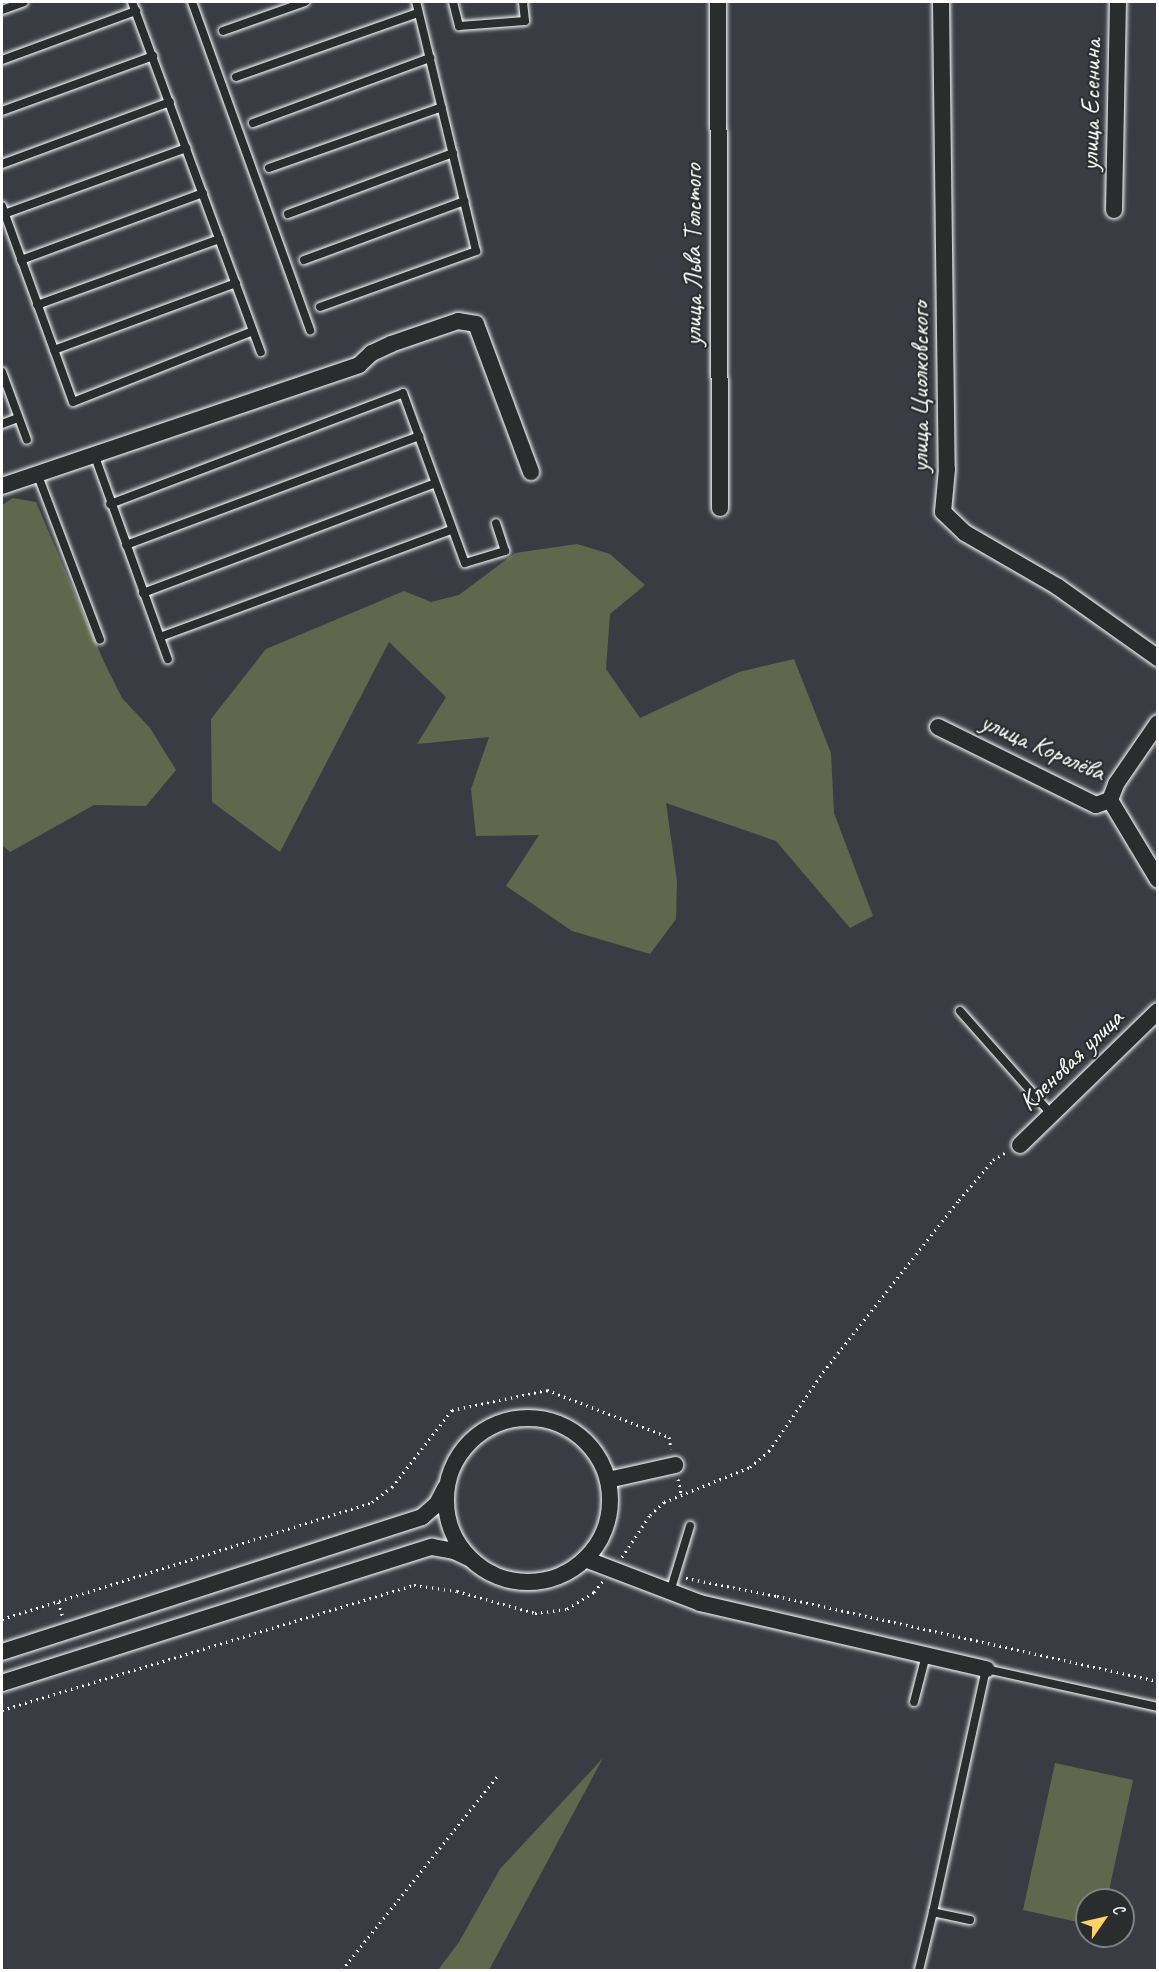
<!DOCTYPE html>
<html>
<head>
<meta charset="utf-8">
<style>
  body { margin:0 }
  #map { position:relative; width:1159px; height:1972px; overflow:hidden; background:#393d43; font-family:Caveat,sans-serif }
  div>[style] { position:absolute }
  .green>* { inset:0; background:#61674d }
  .path>* { height:3px; margin-top:-1.5px; transform-origin:0; background:repeating-linear-gradient(90deg,#fff 0 1.5px,transparent 0 6px) }
  .roads { filter:drop-shadow(0 0 2px #fff) drop-shadow(0 0 2px #fff) }
  .service>* { height:8px; margin:-4px; padding:0 4px; transform-origin:4px; border-radius:4px; background:#2a2d2e }
  .minor>* { height:16px; margin:-8px; padding:0 8px; transform-origin:8px; border-radius:8px; background:#2a2d2e }
  .minor>.ring { margin:-8px; padding:0; box-sizing:content-box; background:none; border:16px solid #2a2d2e; border-radius:50% }
  span { translate:-50% -50%; white-space:nowrap; text-align:center; line-height:1.15; -webkit-text-stroke:4.5px #2a2d2e; paint-order:stroke }
  .street-label { font-size:26px; color:#fff }
  .frame { position:absolute; inset:0; border:3px solid #fff; pointer-events:none }
  .north { position:absolute; left:1075px; top:1888px; width:60px; height:60px; box-sizing:border-box; background:#2a2d2e; border:2px solid #7f8182; border-radius:50%; rotate:56deg; font-size:16px; font-weight:700; line-height:24px; text-align:center; color:#fff }
  .north::after { content:''; display:block; margin:auto; width:21px; height:27px; background:#ffd166; clip-path:polygon(50% 0,100% 100%,50% 72%,0 100%) }
</style>
</head>
<body>
<div id="map">
  <div class="green">
    <div style="clip-path:polygon(13px 498px,36px 502px,105px 664px,122px 698px,150px 728px,176px 770px,146px 806px,94px 805px,10px 852px,2px 845px,2px 505px)"></div>
    <div style="clip-path:polygon(577px 544px,610px 554px,645px 585px,610px 614px,606px 669px,640px 718px,739px 672px,794px 659px,831px 753px,834px 813px,873px 916px,850px 928px,776px 841px,666px 803px,677px 881px,676px 919px,650px 954px,572px 931px,506px 886px,539px 835px,476px 836px,471px 789px,489px 737px,417px 744px,446px 697px,389px 642px,280px 852px,212px 802px,211px 719px,266px 649px,404px 591px,431px 602px,459px 595px,515px 553px)"></div>
    <div style="clip-path:polygon(603px 1758px,489px 1970px,438px 1970px,459px 1942px,500px 1869px)"></div>
    <div style="clip-path:polygon(1055px 1763px,1133px 1780px,1107px 1900px,1087px 1900px,1087px 1924px,1023px 1910px)"></div>
  </div>
  <div class="path">
    <div style="left:678px;top:1479px;width:14px;rotate:78deg"></div>
    <div style="left:622px;top:1557px;width:50px;rotate:-56.3deg"></div>
    <div style="left:650px;top:1515px;width:19px;rotate:-43deg"></div>
    <div style="left:664px;top:1502px;width:93px;rotate:-22.1deg"></div>
    <div style="left:750px;top:1467px;width:25px;rotate:-40deg"></div>
    <div style="left:769px;top:1451px;width:96px;rotate:-55.6deg"></div>
    <div style="left:823px;top:1372px;width:219px;rotate:-51.7deg"></div>
    <div style="left:959px;top:1200px;width:52px;rotate:-49.6deg"></div>
    <div style="left:993px;top:1160px;width:17px;rotate:-31deg"></div>
    <div style="left:686px;top:1578px;width:93px;rotate:11.2deg"></div>
    <div style="left:777px;top:1596px;width:390px;rotate:12.6deg"></div>
    <div style="left:58px;top:1602px;width:16px;rotate:72deg"></div>
    <div style="left:2px;top:1619px;width:388px;rotate:-17.5deg"></div>
    <div style="left:372px;top:1502px;width:25px;rotate:-37deg"></div>
    <div style="left:392px;top:1487px;width:98px;rotate:-52.1deg"></div>
    <div style="left:452px;top:1410px;width:97px;rotate:-11.9deg"></div>
    <div style="left:547px;top:1390px;width:131px;rotate:21.1deg"></div>
    <div style="left:669px;top:1437px;width:12px;rotate:81deg"></div>
    <div style="left:2px;top:1710px;width:431px;rotate:-16.9deg"></div>
    <div style="left:414px;top:1585px;width:43px;rotate:7.9deg"></div>
    <div style="left:457px;top:1591px;width:81px;rotate:15.8deg"></div>
    <div style="left:535px;top:1613px;width:32px;rotate:-7deg"></div>
    <div style="left:567px;top:1609px;width:32px;rotate:-32deg"></div>
    <div style="left:594px;top:1592px;width:14px;rotate:-51deg"></div>
    <div style="left:342px;top:1970px;width:250px;rotate:-51.3deg"></div>
  </div>
  <div class="roads">
    <div class="service">
      <div style="left:132px;top:2px;width:373px;rotate:69.8deg"></div>
      <div style="left:192px;top:2px;width:349px;rotate:70.2deg"></div>
      <div style="left:453px;top:2px;width:25px;rotate:76deg"></div>
      <div style="left:459px;top:26px;width:66px;rotate:-4.3deg"></div>
      <div style="left:525px;top:21px;width:19px;rotate:-96deg"></div>
      <div style="left:2px;top:10px;width:23px;rotate:-20deg"></div>
      <div style="left:223px;top:31px;width:87px;rotate:-19.5deg"></div>
      <div style="left:2px;top:60px;width:143px;rotate:-20.1deg"></div>
      <div style="left:236px;top:77px;width:193px;rotate:-19.4deg"></div>
      <div style="left:2px;top:111px;width:161px;rotate:-20deg"></div>
      <div style="left:253px;top:123px;width:189px;rotate:-20.2deg"></div>
      <div style="left:2px;top:164px;width:179px;rotate:-20.3deg"></div>
      <div style="left:269px;top:168px;width:183px;rotate:-19.4deg"></div>
      <div style="left:2px;top:206px;width:208px;rotate:70.1deg"></div>
      <div style="left:73px;top:402px;width:193px;rotate:-21.5deg"></div>
      <div style="left:4px;top:214px;width:194px;rotate:-19.9deg"></div>
      <div style="left:288px;top:214px;width:176px;rotate:-20.3deg"></div>
      <div style="left:21px;top:260px;width:194px;rotate:-20.2deg"></div>
      <div style="left:304px;top:260px;width:171px;rotate:-20.2deg"></div>
      <div style="left:37px;top:305px;width:194px;rotate:-19.9deg"></div>
      <div style="left:320px;top:307px;width:166px;rotate:-19.7deg"></div>
      <div style="left:476px;top:251px;width:256px;rotate:-103.5deg"></div>
      <div style="left:54px;top:350px;width:194px;rotate:-20.2deg"></div>
      <div style="left:2px;top:372px;width:72px;rotate:69.8deg"></div>
      <div style="left:2px;top:424px;width:17px;rotate:-21deg"></div>
      <div style="left:94px;top:454px;width:218px;rotate:70.2deg"></div>
      <div style="left:37px;top:473px;width:178px;rotate:69.3deg"></div>
      <div style="left:110px;top:504px;width:313px;rotate:-20.7deg"></div>
      <div style="left:403px;top:393px;width:181px;rotate:70deg"></div>
      <div style="left:465px;top:563px;width:42px;rotate:-16.7deg"></div>
      <div style="left:505px;top:551px;width:29px;rotate:-108deg"></div>
      <div style="left:126px;top:545px;width:313px;rotate:-20.4deg"></div>
      <div style="left:143px;top:593px;width:312px;rotate:-20.6deg"></div>
      <div style="left:160px;top:637px;width:310px;rotate:-20.2deg"></div>
      <div style="left:960px;top:1011px;width:139px;rotate:48.5deg"></div>
      <div style="left:670px;top:1592px;width:69px;rotate:-73.1deg"></div>
      <div style="left:914px;top:1702px;width:49px;rotate:-75.7deg"></div>
      <div style="left:970px;top:1920px;width:38px;rotate:-168deg"></div>
      <div style="left:933px;top:1912px;width:249px;rotate:-77.7deg"></div>
      <div style="left:986px;top:1669px;width:176px;rotate:12.5deg"></div>
      <div style="left:919px;top:1970px;width:60px;rotate:-76.4deg"></div>
    </div>
    <div class="minor">
      <div style="left:718px;top:2px;width:506px;rotate:89.77deg"></div>
      <div style="left:941px;top:2px;width:467px;rotate:89.3deg"></div>
      <div style="left:947px;top:469px;width:43px;rotate:95.3deg"></div>
      <div style="left:943px;top:512px;width:30px;rotate:44deg"></div>
      <div style="left:965px;top:533px;width:108px;rotate:30.1deg"></div>
      <div style="left:1058px;top:587px;width:123px;rotate:35.4deg"></div>
      <div style="left:1114px;top:210px;width:208px;rotate:-88.9deg"></div>
      <div style="left:2px;top:486px;width:377px;rotate:-18.7deg"></div>
      <div style="left:359px;top:365px;width:18px;rotate:-43deg"></div>
      <div style="left:372px;top:353px;width:21px;rotate:-25deg"></div>
      <div style="left:391px;top:344px;width:71px;rotate:-18.9deg"></div>
      <div style="left:458px;top:321px;width:18px;rotate:9deg"></div>
      <div style="left:476px;top:324px;width:158px;rotate:69.6deg"></div>
      <div style="left:938px;top:727px;width:176px;rotate:26.3deg"></div>
      <div style="left:1096px;top:805px;width:15px;rotate:-20deg"></div>
      <div style="left:1110px;top:800px;width:93px;rotate:59deg"></div>
      <div style="left:1110px;top:800px;width:17px;rotate:-69deg"></div>
      <div style="left:1116px;top:784px;width:74px;rotate:-55.5deg"></div>
      <div style="left:1020px;top:1145px;width:192px;rotate:-44.2deg"></div>
      <div class="ring" style="left:446px;top:1418px;width:148px;height:148px"></div>
      <div style="left:608px;top:1480px;width:69px;rotate:-12.6deg"></div>
      <div style="left:585px;top:1559px;width:123px;rotate:20.9deg"></div>
      <div style="left:700px;top:1603px;width:294px;rotate:13deg"></div>
      <div style="left:2px;top:1652px;width:441px;rotate:-17.8deg"></div>
      <div style="left:422px;top:1517px;width:20px;rotate:-41deg"></div>
      <div style="left:437px;top:1504px;width:18px;rotate:-63deg"></div>
      <div style="left:2px;top:1683px;width:451px;rotate:-17.6deg"></div>
      <div style="left:432px;top:1547px;width:22px;rotate:10deg"></div>
      <div style="left:454px;top:1551px;width:17px;rotate:25deg"></div>
    </div>
  </div>
  <div class="street-label">
    <span style="left:1091px;top:105px;rotate:-89deg">улица Есенина</span>
    <span style="left:693px;top:255px;rotate:-90deg">улица Льва Толстого</span>
    <span style="left:920px;top:387px;rotate:-90deg">улица Циолковского</span>
    <span style="left:1043px;top:747px;rotate:24deg">улица Королёва</span>
    <span style="left:1071px;top:1060px;rotate:-44deg">Кленовая улица</span>
  </div>
  <div class="frame"></div>
  <div class="north">С</div>
</div>
</body>
</html>
